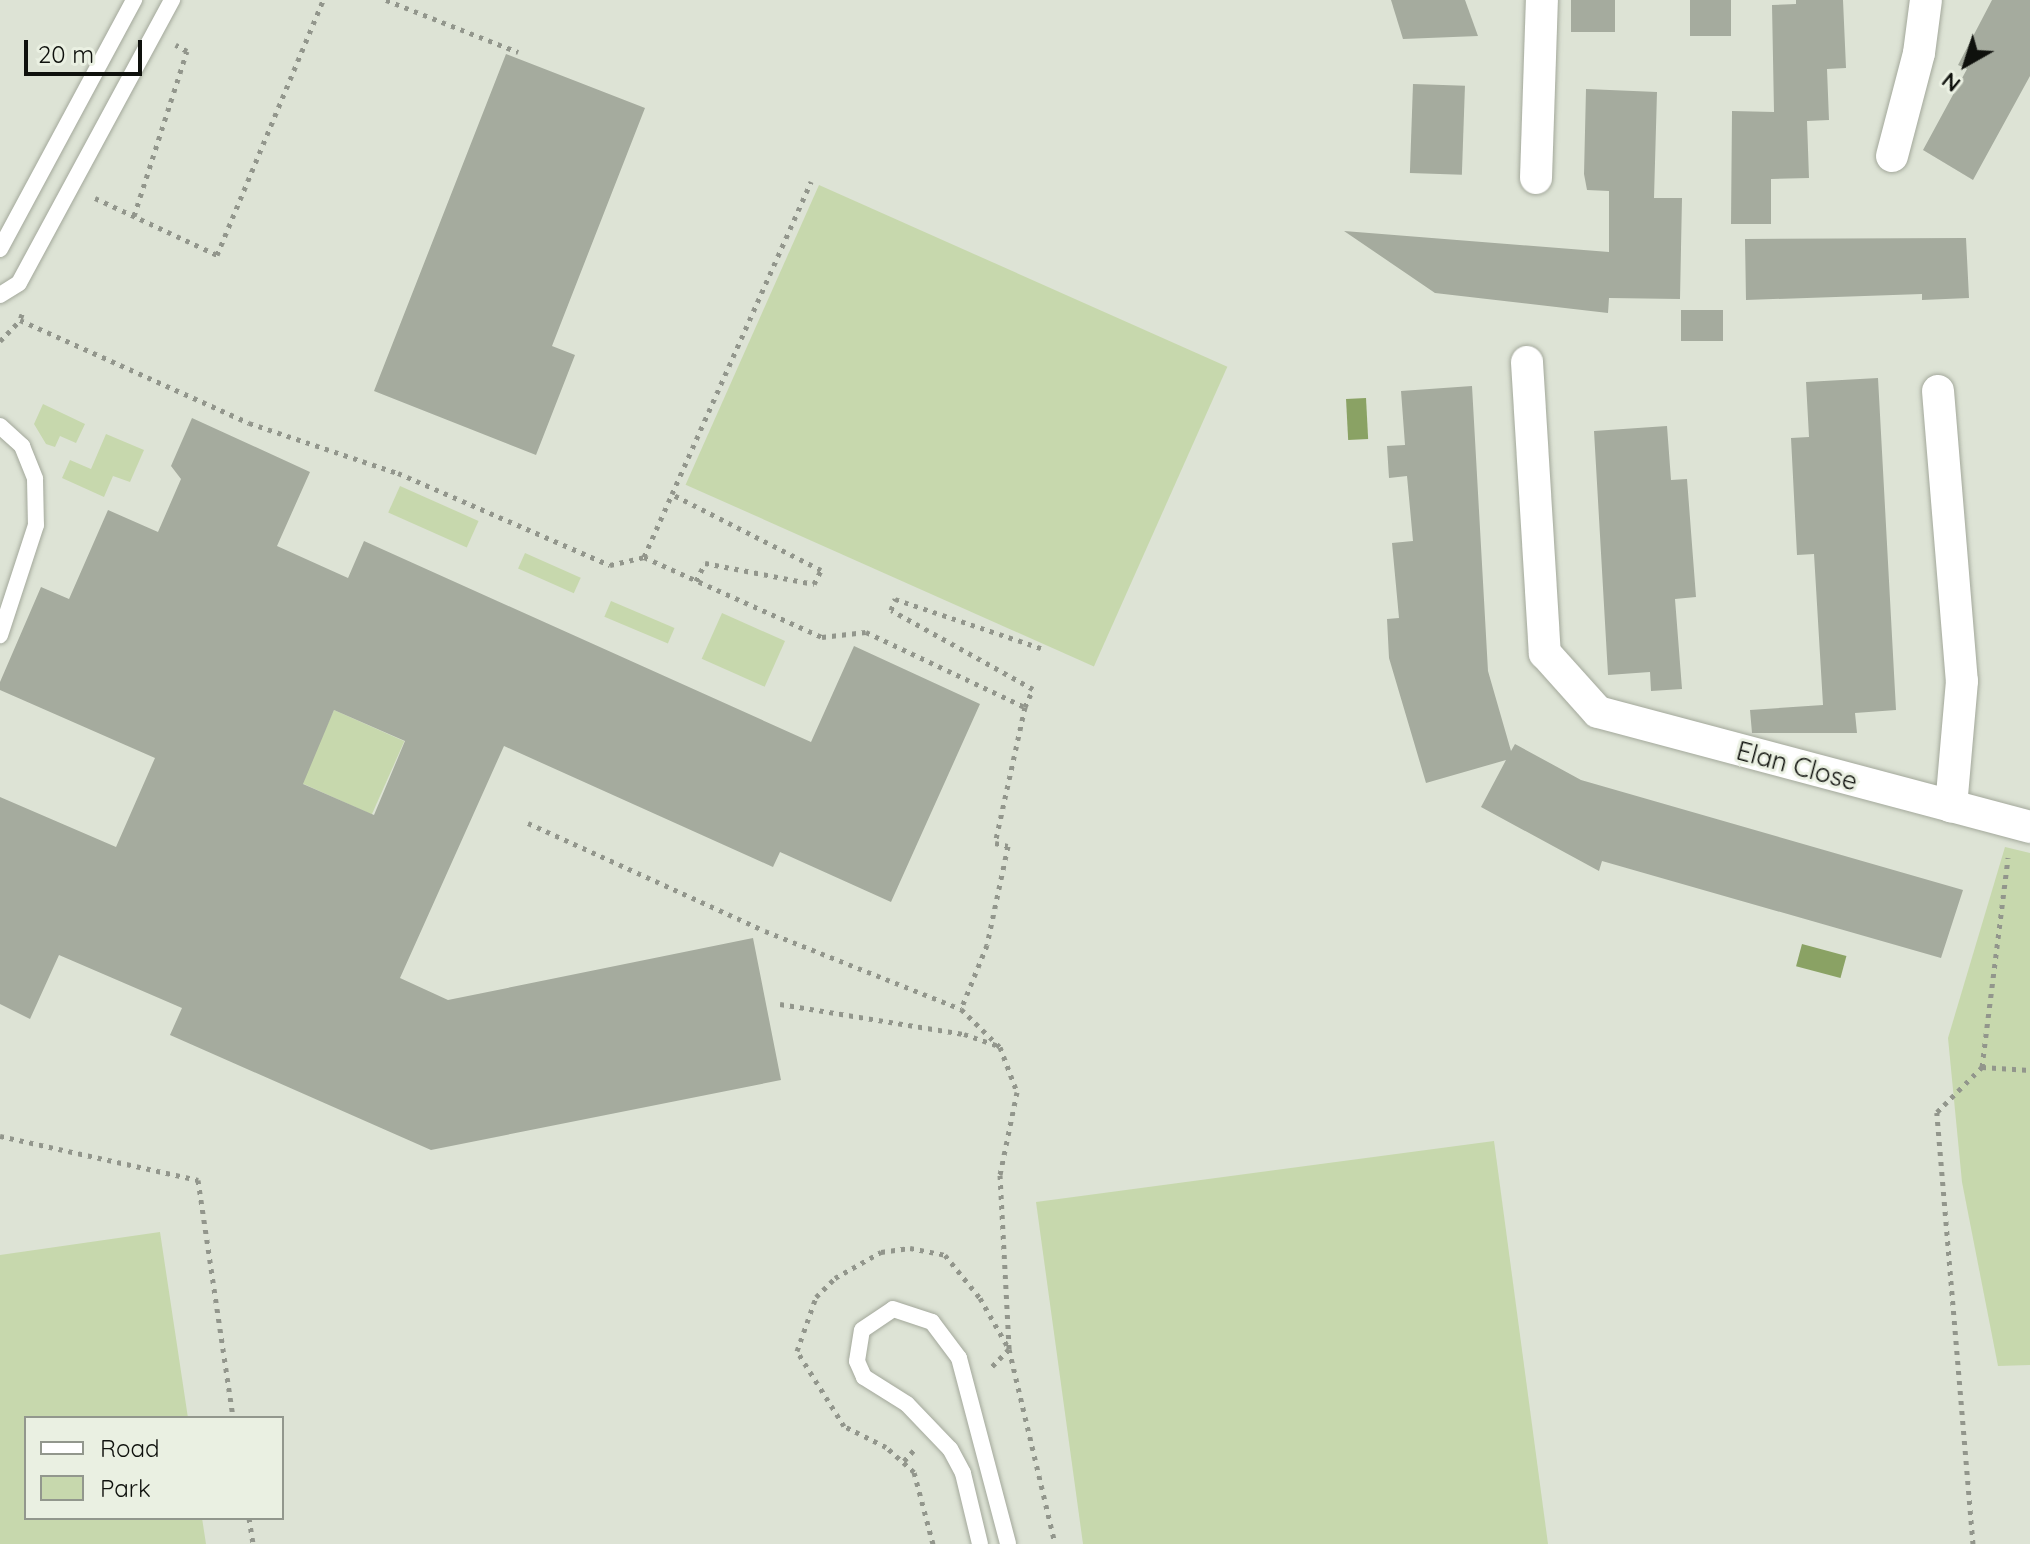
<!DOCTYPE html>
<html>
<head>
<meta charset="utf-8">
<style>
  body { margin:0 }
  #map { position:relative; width:2030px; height:1544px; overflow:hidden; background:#dde3d5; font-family:Quicksand,sans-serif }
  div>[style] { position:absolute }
  .green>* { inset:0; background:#c7d8ad; transform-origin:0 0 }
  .water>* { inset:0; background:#8aa264; transform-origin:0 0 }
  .building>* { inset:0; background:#a5ab9e; transform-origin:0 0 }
  .path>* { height:5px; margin-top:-2.5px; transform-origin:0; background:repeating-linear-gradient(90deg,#92968c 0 4px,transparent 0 10px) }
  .roads { filter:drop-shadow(0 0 2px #a3a89b) drop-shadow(0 0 2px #a3a89b) }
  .service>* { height:16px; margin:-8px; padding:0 8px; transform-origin:8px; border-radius:8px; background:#fff }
  .minor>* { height:32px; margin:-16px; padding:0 16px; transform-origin:16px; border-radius:16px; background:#fff }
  span { translate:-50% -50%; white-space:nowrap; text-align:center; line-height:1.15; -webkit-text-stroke:6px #eaf0e2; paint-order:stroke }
  .street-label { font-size:26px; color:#0f110d }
  .legend { position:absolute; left:24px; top:1416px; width:260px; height:104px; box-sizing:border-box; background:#eaf0e2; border:2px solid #92978d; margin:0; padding:10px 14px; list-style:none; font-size:24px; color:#0f110d }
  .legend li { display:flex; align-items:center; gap:16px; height:40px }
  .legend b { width:40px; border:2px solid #92978d }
  .north { position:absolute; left:1926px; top:24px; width:80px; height:80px; -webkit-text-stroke:6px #eaf0e2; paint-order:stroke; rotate:219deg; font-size:22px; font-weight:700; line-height:32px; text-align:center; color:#0f110d }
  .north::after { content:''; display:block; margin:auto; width:28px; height:36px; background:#0f110d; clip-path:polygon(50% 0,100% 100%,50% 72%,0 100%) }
  .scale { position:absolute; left:24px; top:40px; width:118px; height:36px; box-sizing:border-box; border:4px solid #0f110d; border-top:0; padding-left:10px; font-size:24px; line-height:28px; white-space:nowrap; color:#0f110d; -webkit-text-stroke:6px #eaf0e2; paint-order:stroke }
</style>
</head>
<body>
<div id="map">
  <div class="green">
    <div style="left:819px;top:185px;width:447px;height:328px;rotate:24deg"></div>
    <div style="clip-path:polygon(43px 404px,85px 424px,76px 443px,60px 436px,55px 447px,46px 444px,34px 424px)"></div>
    <div style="clip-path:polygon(106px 434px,144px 450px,130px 482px,113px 476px,104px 497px,62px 478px,70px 460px,91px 469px)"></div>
    <div style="left:400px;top:486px;width:86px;height:29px;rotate:24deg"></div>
    <div style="left:525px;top:553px;width:61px;height:17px;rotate:24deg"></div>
    <div style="left:611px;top:601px;width:69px;height:17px;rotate:23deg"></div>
    <div style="left:722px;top:613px;width:69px;height:50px;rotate:24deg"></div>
    <div style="left:334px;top:710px;width:77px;height:80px;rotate:24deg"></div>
    <div style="clip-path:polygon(2005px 847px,2030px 853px,2030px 1365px,1998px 1366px,1962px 1182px,1948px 1038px)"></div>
    <div style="clip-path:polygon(1494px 1141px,1548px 1544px,1083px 1544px,1036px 1202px)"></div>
    <div style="clip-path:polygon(160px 1232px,188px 1418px,26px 1418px,26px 1518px,202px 1518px,206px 1544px,0 1544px,0 1255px)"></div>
  </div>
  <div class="water">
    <div style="left:1366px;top:398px;width:41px;height:20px;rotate:87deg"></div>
    <div style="left:1802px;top:944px;width:46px;height:23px;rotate:15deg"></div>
  </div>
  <div class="building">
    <div style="clip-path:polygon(1391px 0,1465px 0,1478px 36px,1403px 39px)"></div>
    <div style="left:1571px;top:0;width:44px;height:32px"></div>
    <div style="left:1690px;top:0;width:41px;height:36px"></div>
    <div style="clip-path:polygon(1796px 0,1843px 0,1846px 68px,1827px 69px,1829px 120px,1807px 121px,1809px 178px,1771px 179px,1771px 224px,1731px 224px,1732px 111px,1774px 112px,1772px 5px,1796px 4px)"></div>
    <div style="clip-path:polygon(1992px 0,2030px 0,2030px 76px,1973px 180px,1923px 150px,1967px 69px,1958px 65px)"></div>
    <div style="clip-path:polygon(506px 54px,645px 108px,552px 346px,575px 355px,536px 455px,374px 391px)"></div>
    <div style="left:1413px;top:84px;width:52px;height:89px;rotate:2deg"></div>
    <div style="clip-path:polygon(1586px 89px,1657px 92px,1654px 198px,1682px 198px,1680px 299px,1609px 298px,1608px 313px,1435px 293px,1344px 231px,1609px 252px,1609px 191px,1587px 190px,1584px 174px)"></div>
    <div style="clip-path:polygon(1966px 238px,1969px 298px,1922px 300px,1922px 294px,1746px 300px,1745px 239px)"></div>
    <div style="left:1681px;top:310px;width:42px;height:31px"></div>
    <div style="clip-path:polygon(1878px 378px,1896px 710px,1855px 713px,1857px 733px,1752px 733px,1750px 710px,1823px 705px,1814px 554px,1797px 555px,1791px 438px,1809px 437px,1806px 382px)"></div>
    <div style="clip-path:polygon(1472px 386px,1488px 671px,1511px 751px,1515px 744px,1581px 780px,1963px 890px,1941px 958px,1602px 861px,1599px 871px,1481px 807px,1506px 760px,1426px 783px,1389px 658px,1387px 619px,1399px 618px,1392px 543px,1413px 541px,1407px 476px,1389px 478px,1387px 446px,1405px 445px,1401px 391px)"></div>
    <div style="clip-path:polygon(evenodd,192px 418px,310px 472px,277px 546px,348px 578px,364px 541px,811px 742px,854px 646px,980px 704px,891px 902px,780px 852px,773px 867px,504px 746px,400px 978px,448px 1000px,753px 938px,781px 1080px,431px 1150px,170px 1035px,182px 1008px,59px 955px,30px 1019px,0 1004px,0 797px,116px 847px,155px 758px,0 690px,0 682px,41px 587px,69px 599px,108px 510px,158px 532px,181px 479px,171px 466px,192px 418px,334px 710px,405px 741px,374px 815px,303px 784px,334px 710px)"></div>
    <div style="clip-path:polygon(1667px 426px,1671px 480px,1687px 479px,1696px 597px,1675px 599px,1682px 689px,1651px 691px,1650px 672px,1608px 675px,1594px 431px)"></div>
  </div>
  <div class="path">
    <div style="left:386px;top:0;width:142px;rotate:21.5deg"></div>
    <div style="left:95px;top:198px;width:135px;rotate:25deg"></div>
    <div style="left:217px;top:255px;width:276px;rotate:-67.4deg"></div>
    <div style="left:134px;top:216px;width:173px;rotate:-72.2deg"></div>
    <div style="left:187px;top:51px;width:13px;rotate:-151deg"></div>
    <div style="left:22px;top:314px;width:6px;rotate:108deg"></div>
    <div style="left:20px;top:320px;width:251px;rotate:24.2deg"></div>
    <div style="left:249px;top:423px;width:157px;rotate:18.6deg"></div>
    <div style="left:398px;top:473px;width:231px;rotate:23.5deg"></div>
    <div style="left:610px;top:565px;width:35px;rotate:-13deg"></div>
    <div style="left:644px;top:557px;width:195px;rotate:24.2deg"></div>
    <div style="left:822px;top:637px;width:44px;rotate:-6.5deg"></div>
    <div style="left:866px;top:632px;width:176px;rotate:25.3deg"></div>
    <div style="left:1025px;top:707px;width:139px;rotate:102.4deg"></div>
    <div style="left:995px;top:843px;width:13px;rotate:13deg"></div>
    <div style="left:1008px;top:846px;width:101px;rotate:102deg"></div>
    <div style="left:987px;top:945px;width:69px;rotate:112.1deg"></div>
    <div style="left:0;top:341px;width:29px;rotate:-46deg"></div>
    <div style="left:644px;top:557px;width:69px;rotate:-66deg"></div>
    <div style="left:696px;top:581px;width:20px;rotate:-63deg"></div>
    <div style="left:705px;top:563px;width:111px;rotate:10.9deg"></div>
    <div style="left:814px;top:584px;width:16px;rotate:-63deg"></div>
    <div style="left:821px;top:570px;width:167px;rotate:-153deg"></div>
    <div style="left:672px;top:494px;width:342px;rotate:-66deg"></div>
    <div style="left:1025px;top:707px;width:20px;rotate:-66deg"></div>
    <div style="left:1033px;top:689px;width:162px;rotate:-150.9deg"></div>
    <div style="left:891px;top:610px;width:12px;rotate:-70deg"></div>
    <div style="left:895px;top:599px;width:154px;rotate:18.6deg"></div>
    <div style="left:528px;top:823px;width:260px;rotate:24.5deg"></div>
    <div style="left:765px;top:931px;width:211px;rotate:21.7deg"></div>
    <div style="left:961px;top:1009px;width:54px;rotate:44.3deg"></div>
    <div style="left:1000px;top:1047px;width:48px;rotate:69.3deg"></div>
    <div style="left:1017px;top:1092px;width:85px;rotate:101.6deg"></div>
    <div style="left:1000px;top:1175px;width:174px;rotate:87deg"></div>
    <div style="left:1009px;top:1349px;width:29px;rotate:134deg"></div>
    <div style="left:780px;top:1004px;width:186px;rotate:9.3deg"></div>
    <div style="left:964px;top:1034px;width:37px;rotate:19deg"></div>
    <div style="left:1982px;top:1067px;width:211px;rotate:-82.9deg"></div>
    <div style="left:0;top:1136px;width:203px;rotate:12.5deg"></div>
    <div style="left:198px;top:1180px;width:241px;rotate:81.6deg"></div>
    <div style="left:904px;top:1461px;width:15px;rotate:-48deg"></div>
    <div style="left:249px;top:1518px;width:26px;rotate:81deg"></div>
    <div style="left:933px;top:1544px;width:74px;rotate:-104.8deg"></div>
    <div style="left:914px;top:1472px;width:38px;rotate:-138deg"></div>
    <div style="left:886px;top:1447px;width:47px;rotate:-153.4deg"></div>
    <div style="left:844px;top:1426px;width:89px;rotate:-122.1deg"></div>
    <div style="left:797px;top:1351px;width:57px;rotate:-70.6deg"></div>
    <div style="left:816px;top:1297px;width:27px;rotate:-45deg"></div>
    <div style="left:835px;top:1278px;width:53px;rotate:-29.5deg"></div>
    <div style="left:881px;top:1252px;width:29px;rotate:-8deg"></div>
    <div style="left:910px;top:1248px;width:36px;rotate:11deg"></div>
    <div style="left:945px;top:1255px;width:55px;rotate:50.9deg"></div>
    <div style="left:980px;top:1298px;width:59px;rotate:60.4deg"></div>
    <div style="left:1009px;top:1349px;width:200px;rotate:76.7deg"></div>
    <div style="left:1973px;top:1544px;width:433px;rotate:-94.8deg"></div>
    <div style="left:1937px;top:1112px;width:64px;rotate:-45deg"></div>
    <div style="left:1982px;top:1067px;width:48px;rotate:3.6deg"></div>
  </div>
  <div class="roads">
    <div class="service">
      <div style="left:0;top:249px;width:283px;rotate:-61.7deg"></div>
      <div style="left:0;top:295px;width:22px;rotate:-32deg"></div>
      <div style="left:19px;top:283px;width:322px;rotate:-61.6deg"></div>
      <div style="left:0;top:426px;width:30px;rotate:42deg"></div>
      <div style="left:22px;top:446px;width:35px;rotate:68deg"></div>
      <div style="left:35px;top:479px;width:46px;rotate:88.8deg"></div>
      <div style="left:36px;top:525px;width:116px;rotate:108.1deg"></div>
      <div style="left:980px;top:1544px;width:73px;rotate:-103.5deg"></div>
      <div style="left:963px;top:1473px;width:27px;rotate:-118deg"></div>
      <div style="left:950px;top:1449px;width:62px;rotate:-133.7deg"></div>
      <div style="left:907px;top:1404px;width:51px;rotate:-147.9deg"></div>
      <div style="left:864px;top:1377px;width:17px;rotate:-114deg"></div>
      <div style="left:857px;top:1361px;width:31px;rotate:-81deg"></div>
      <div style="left:862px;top:1330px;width:37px;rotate:-34deg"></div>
      <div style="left:893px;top:1309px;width:41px;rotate:18.4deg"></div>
      <div style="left:932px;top:1322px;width:45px;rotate:53.1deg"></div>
      <div style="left:959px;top:1358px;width:192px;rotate:75.2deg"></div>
    </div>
    <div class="minor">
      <div style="left:1892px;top:156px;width:106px;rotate:-75.3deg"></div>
      <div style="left:1919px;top:53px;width:53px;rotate:-82.5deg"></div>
      <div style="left:1536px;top:178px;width:178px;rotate:-88.1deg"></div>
      <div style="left:1527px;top:362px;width:292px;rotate:86.5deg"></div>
      <div style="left:1545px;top:653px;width:79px;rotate:48.1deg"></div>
      <div style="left:1598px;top:712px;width:447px;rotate:14.9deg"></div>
      <div style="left:1938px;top:391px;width:291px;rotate:85.3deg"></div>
      <div style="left:1962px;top:681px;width:126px;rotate:95deg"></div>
    </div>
  </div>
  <div class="street-label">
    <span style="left:1797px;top:766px;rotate:15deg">Elan Close</span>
  </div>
  <ul class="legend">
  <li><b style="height:10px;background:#fff"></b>Road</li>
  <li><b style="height:22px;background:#c7d8ad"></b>Park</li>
  </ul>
  <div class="north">N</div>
  <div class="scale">20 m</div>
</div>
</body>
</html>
